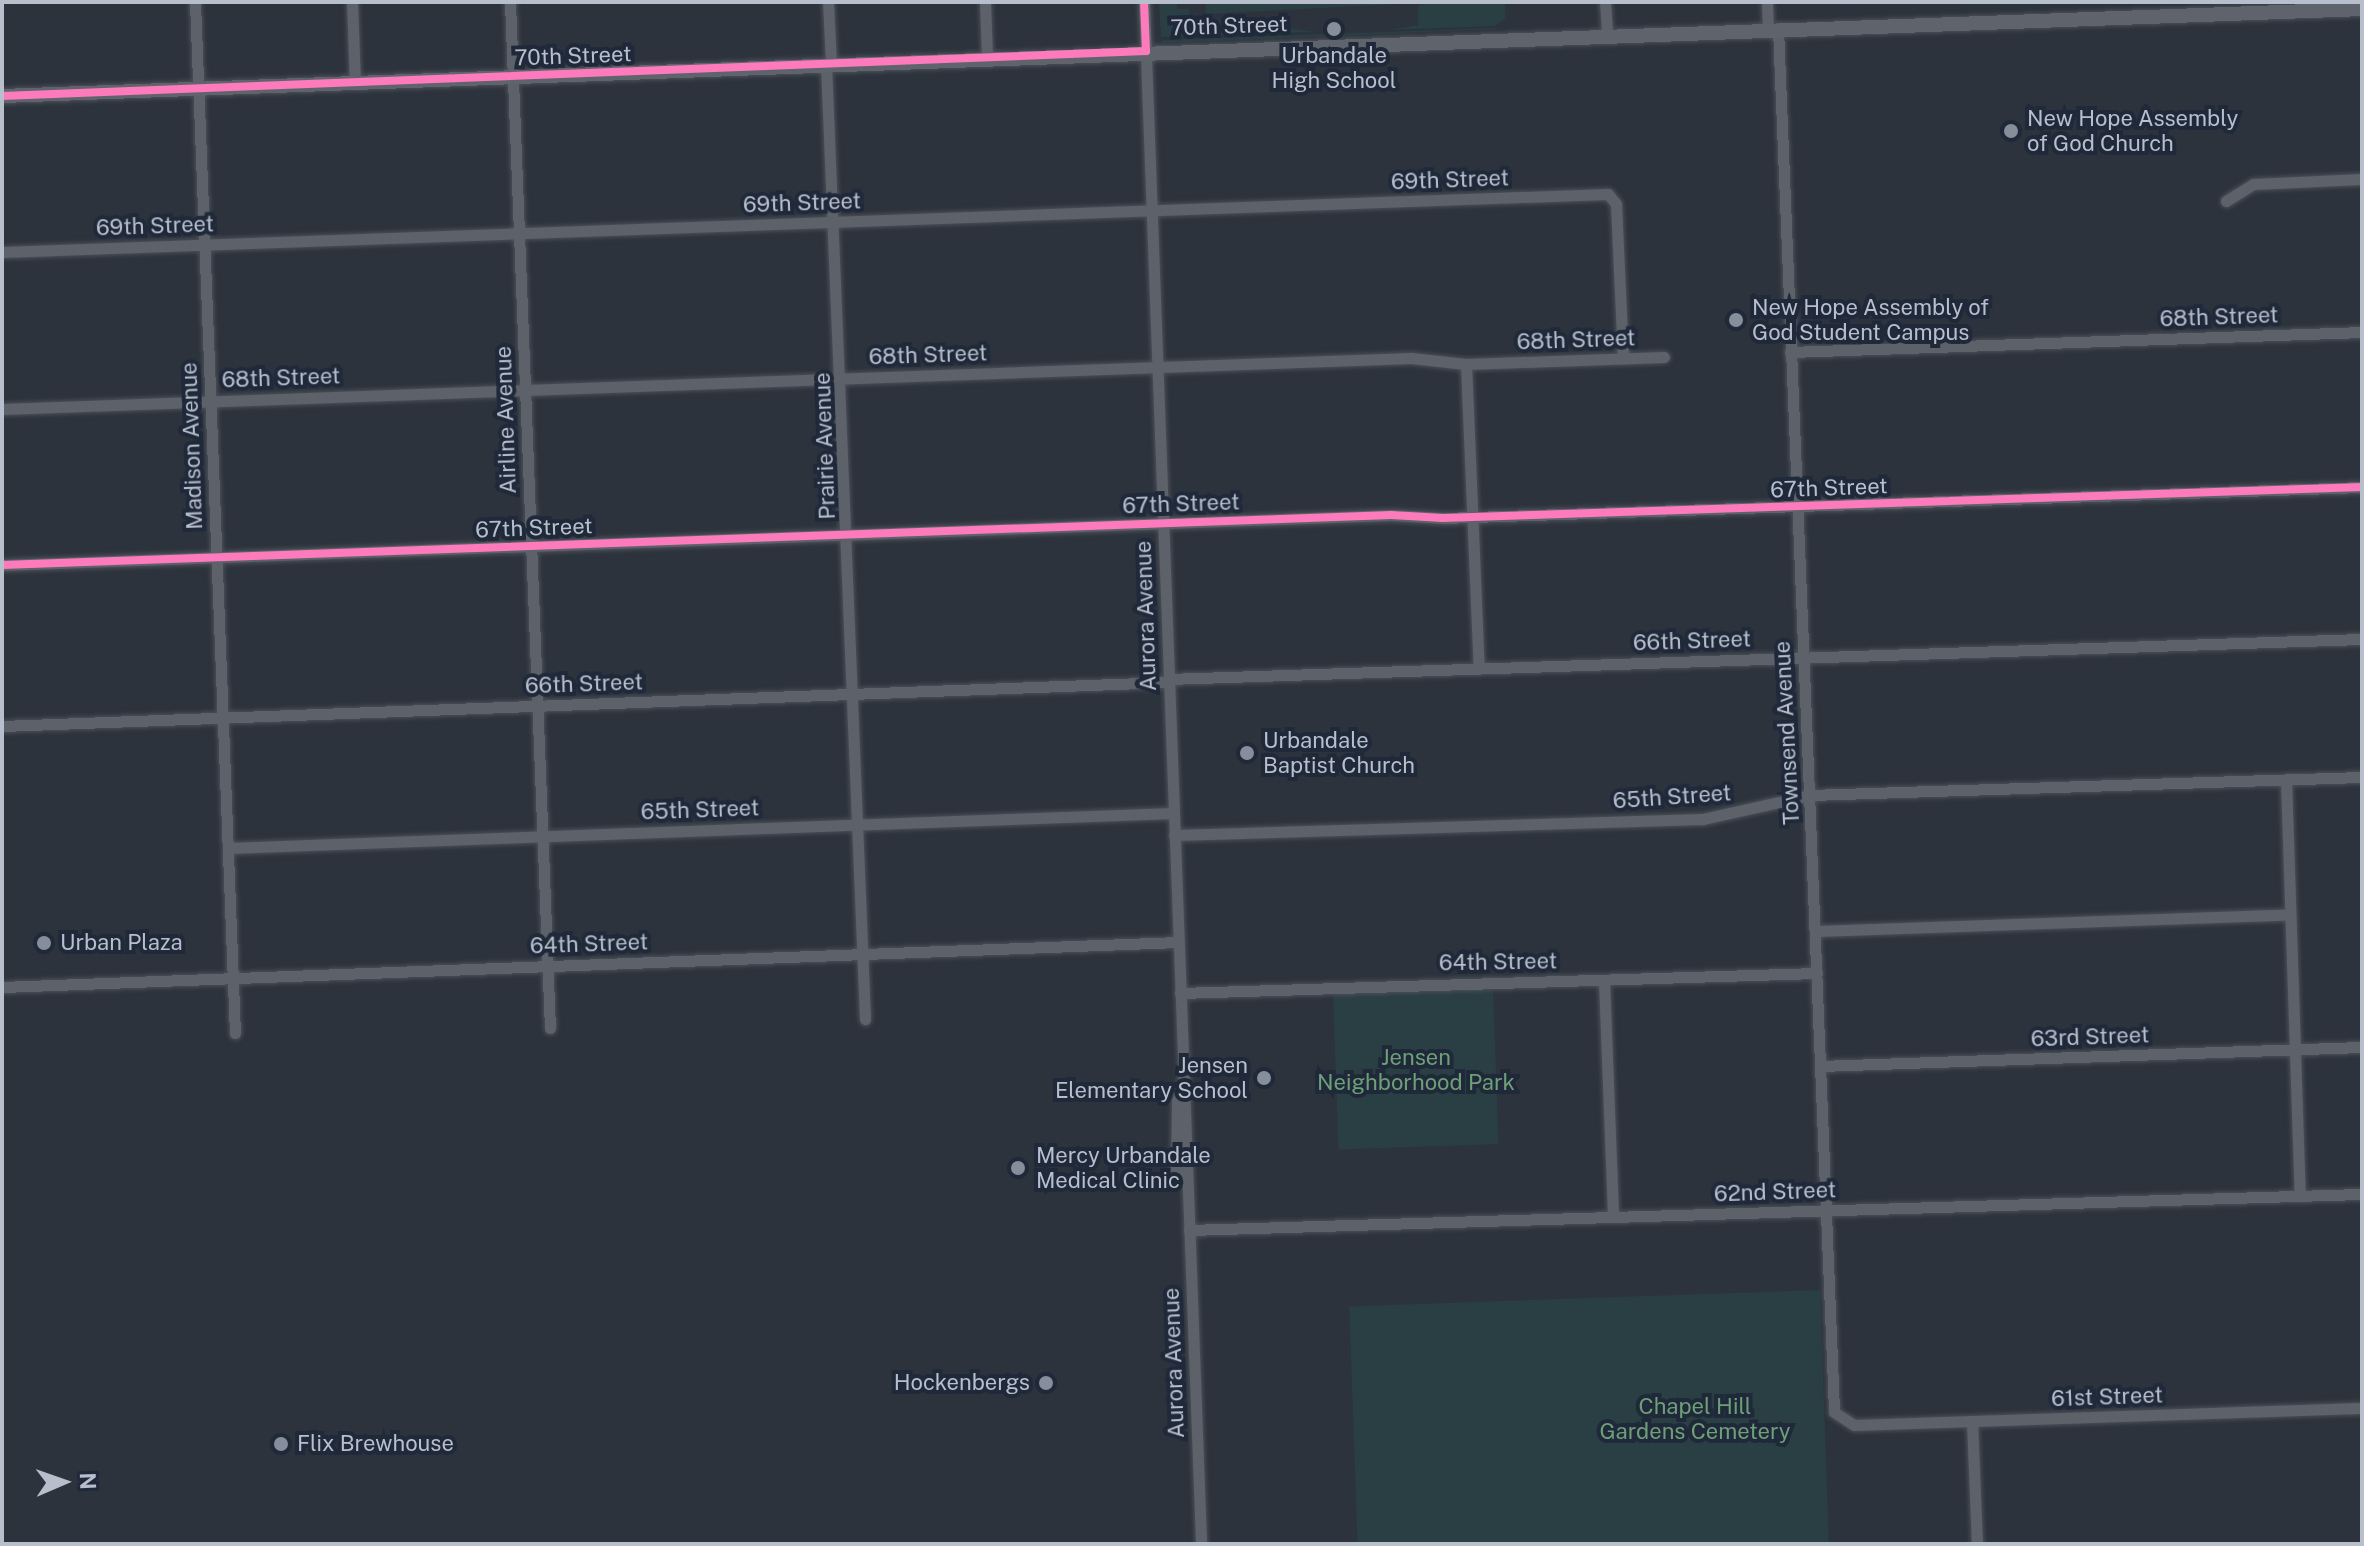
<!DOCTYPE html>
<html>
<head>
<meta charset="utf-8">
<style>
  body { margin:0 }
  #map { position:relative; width:2364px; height:1546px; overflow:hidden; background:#2d333d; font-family:"Public Sans",sans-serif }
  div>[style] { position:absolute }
  .green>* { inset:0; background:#293f44; transform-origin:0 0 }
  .roads { filter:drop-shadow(0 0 2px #4b4f57) drop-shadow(0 0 2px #4b4f57) }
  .minor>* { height:11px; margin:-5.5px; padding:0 5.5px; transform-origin:5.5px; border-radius:5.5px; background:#5d626a }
  .major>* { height:14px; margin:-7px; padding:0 7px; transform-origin:7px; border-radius:7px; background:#5f646c }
  .cycleway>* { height:8px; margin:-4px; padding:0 4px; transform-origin:4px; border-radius:4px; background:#fd7abc }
  .dots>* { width:22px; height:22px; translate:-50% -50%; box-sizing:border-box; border:4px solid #1f2939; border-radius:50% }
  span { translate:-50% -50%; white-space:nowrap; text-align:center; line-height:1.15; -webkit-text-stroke:8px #1f2939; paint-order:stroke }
  .street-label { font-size:22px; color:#b7bfcd }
  .poi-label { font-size:22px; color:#b7bfcd }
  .left { translate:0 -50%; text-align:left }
  .right { translate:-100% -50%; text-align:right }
  .park-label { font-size:22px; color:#6e9f79 }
  .frame { position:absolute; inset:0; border:4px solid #b7bfcd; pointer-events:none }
  .north { position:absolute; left:24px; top:1442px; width:80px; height:80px; -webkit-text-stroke:6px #1f2939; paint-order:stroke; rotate:88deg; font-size:22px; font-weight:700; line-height:32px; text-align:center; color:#b7bfcd }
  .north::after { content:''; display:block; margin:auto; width:28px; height:36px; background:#b7bfcd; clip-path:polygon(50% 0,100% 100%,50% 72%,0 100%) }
</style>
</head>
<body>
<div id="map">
  <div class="green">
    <div style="clip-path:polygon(1159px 2px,1177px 2px,1177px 9px,1189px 9px,1190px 21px,1235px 20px,1315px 32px,1161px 37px)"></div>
    <div style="clip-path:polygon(1215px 2px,1434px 2px,1206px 14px,1206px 4px)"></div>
    <div style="clip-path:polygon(1440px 2px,1505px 2px,1505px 18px,1495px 26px,1389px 30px,1418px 25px,1418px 5px)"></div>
    <div style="clip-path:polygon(1497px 29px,1164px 43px,1161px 40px,1495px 28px)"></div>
    <div style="left:1493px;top:989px;width:155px;height:160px;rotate:88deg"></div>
    <div style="left:1820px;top:1290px;width:254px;height:471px;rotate:88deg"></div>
  </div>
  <div class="roads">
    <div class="minor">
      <div style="left:195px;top:2px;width:1032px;rotate:87.78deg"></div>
      <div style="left:352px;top:2px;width:80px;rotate:87.9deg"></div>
      <div style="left:510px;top:2px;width:1027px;rotate:87.77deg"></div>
      <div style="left:828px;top:2px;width:62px;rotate:87.2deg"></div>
      <div style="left:985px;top:2px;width:55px;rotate:87.9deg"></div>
      <div style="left:1144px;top:2px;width:1543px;rotate:87.88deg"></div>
      <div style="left:1605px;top:2px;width:32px;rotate:86deg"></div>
      <div style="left:1767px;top:2px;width:26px;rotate:88deg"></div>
      <div style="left:1778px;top:28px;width:1385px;rotate:87.68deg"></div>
      <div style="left:1834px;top:1412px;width:24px;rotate:33deg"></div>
      <div style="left:1854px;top:1425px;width:508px;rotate:-1.92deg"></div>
      <div style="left:826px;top:64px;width:956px;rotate:87.66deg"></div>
      <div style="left:2226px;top:201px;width:32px;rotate:-32deg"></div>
      <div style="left:2253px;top:184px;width:109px;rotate:-2.6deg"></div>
      <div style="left:2px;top:252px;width:1607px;rotate:-2.07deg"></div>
      <div style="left:1608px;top:194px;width:13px;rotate:51deg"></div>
      <div style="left:1616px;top:204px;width:154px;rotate:87.4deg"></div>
      <div style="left:1790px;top:352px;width:572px;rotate:-2deg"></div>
      <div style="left:1466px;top:364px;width:304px;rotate:87.6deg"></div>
      <div style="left:2px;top:409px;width:1410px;rotate:-2.07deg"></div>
      <div style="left:1411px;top:358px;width:55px;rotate:6.2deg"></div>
      <div style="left:1466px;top:364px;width:198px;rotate:-2deg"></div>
      <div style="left:2px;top:565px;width:1390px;rotate:-2.06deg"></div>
      <div style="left:1391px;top:515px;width:52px;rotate:3.3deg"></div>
      <div style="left:1443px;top:518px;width:920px;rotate:-1.93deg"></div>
      <div style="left:1168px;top:679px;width:1195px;rotate:-1.92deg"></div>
      <div style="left:2px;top:726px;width:1167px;rotate:-2.16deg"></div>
      <div style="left:2286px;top:780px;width:416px;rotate:88.1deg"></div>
      <div style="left:1174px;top:835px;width:529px;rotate:-1.73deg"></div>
      <div style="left:1703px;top:819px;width:110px;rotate:-12.6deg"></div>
      <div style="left:1810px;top:795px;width:552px;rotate:-1.87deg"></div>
      <div style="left:228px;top:848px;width:946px;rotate:-2.12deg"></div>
      <div style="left:1815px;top:931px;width:475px;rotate:-2deg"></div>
      <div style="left:1604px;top:980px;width:237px;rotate:87.8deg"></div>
      <div style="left:2px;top:987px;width:1177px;rotate:-2.19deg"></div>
      <div style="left:1180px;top:993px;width:637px;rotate:-1.8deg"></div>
      <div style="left:1820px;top:1066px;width:542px;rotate:-2.01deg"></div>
      <div style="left:1182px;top:1085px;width:17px;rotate:107deg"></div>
      <div style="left:1177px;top:1101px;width:71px;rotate:90.8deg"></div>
      <div style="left:1176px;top:1172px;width:13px;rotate:42deg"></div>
      <div style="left:1189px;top:1230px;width:1174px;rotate:-1.76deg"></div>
      <div style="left:1972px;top:1421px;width:123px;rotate:87.7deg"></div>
    </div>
    <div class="major">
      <div style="left:2px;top:96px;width:2362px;rotate:-2.11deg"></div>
    </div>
  </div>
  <div class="cycleway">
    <div style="left:2px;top:96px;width:1145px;rotate:-2.25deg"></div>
    <div style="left:1146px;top:51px;width:49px;rotate:-92.3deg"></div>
    <div style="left:2px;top:565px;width:1390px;rotate:-2.06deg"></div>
    <div style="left:1391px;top:515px;width:52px;rotate:3.3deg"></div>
    <div style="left:1443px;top:518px;width:920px;rotate:-1.93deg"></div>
  </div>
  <div class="dots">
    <div style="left:1334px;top:29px;background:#878e9b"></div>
    <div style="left:2011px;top:131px;background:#878e9b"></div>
    <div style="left:1736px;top:320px;background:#878e9b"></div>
    <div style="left:1247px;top:753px;background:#878e9b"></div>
    <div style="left:44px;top:943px;background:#878e9b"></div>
    <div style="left:1264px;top:1078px;background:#878e9b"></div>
    <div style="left:1018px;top:1168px;background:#878e9b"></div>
    <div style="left:1046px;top:1383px;background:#878e9b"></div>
    <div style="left:281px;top:1444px;background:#878e9b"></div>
  </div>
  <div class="street-label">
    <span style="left:1229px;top:26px;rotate:-2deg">70th Street</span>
    <span style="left:573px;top:56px;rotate:-2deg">70th Street</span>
    <span style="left:1450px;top:180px;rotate:-2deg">69th Street</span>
    <span style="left:802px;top:203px;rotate:-2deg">69th Street</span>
    <span style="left:155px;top:226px;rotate:-2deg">69th Street</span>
    <span style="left:2219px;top:317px;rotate:-2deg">68th Street</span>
    <span style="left:1576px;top:340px;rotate:-2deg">68th Street</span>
    <span style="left:928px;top:355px;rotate:-2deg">68th Street</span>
    <span style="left:281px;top:378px;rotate:-2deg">68th Street</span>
    <span style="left:506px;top:420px;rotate:-92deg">Airline Avenue</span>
    <span style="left:192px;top:446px;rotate:-92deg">Madison Avenue</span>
    <span style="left:825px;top:446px;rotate:-92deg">Prairie Avenue</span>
    <span style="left:1829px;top:488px;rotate:-2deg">67th Street</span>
    <span style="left:1181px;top:504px;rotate:-2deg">67th Street</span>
    <span style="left:534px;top:528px;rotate:-2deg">67th Street</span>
    <span style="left:1146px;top:616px;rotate:-92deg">Aurora Avenue</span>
    <span style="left:1692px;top:641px;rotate:-2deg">66th Street</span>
    <span style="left:584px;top:684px;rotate:-2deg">66th Street</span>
    <span style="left:1787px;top:733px;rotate:-93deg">Townsend Avenue</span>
    <span style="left:1672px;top:797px;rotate:-4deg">65th Street</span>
    <span style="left:700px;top:810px;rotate:-2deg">65th Street</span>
    <span style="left:589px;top:944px;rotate:-2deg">64th Street</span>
    <span style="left:1498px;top:962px;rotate:-1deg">64th Street</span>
    <span style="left:2090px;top:1037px;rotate:-2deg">63rd Street</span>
    <span style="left:1775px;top:1192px;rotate:-2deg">62nd Street</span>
    <span style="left:1174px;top:1363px;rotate:-92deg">Aurora Avenue</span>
    <span style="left:2107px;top:1397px;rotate:-2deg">61st Street</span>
  </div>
  <div class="poi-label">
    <span style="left:1334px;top:68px">Urbandale<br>High School</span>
    <span class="left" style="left:2027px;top:131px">New Hope Assembly<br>of God Church</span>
    <span class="left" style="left:1752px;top:320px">New Hope Assembly of<br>God Student Campus</span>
    <span class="left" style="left:1263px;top:753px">Urbandale<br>Baptist Church</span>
    <span class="left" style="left:60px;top:943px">Urban Plaza</span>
    <span class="right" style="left:1248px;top:1078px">Jensen<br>Elementary School</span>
    <span class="left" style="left:1036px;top:1168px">Mercy Urbandale<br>Medical Clinic</span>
    <span class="right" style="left:1030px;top:1383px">Hockenbergs</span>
    <span class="left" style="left:297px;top:1444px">Flix Brewhouse</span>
  </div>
  <div class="park-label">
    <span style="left:1416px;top:1070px">Jensen<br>Neighborhood Park</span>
    <span style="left:1695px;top:1419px">Chapel Hill<br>Gardens Cemetery</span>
  </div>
  <div class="frame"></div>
  <div class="north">N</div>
</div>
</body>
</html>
